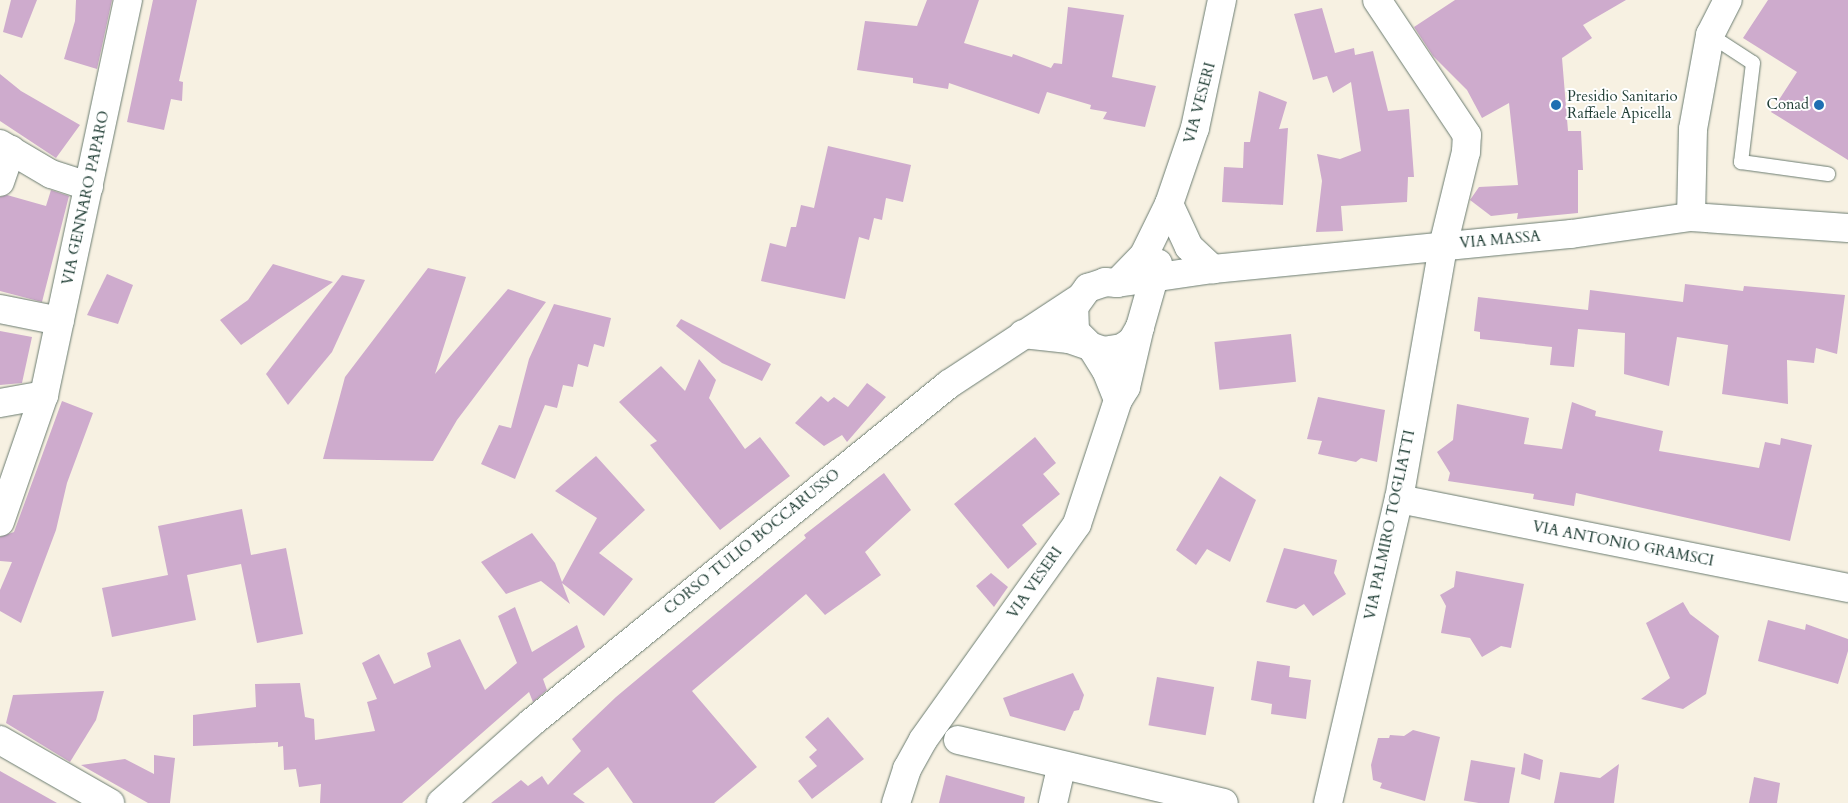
<!DOCTYPE html>
<html>
<head>
<meta charset="utf-8">
<style>
  body { margin:0 }
  #map { position:relative; width:1848px; height:803px; overflow:hidden; background:#f7f1e2; font-family:Cardo,serif }
  div>[style] { position:absolute }
  .building>* { inset:0; background:#ceabcd; transform-origin:0 0 }
  .roads { filter:drop-shadow(0 0 1px #6b7c71) drop-shadow(0 0 1px #6b7c71) }
  .service>* { height:14px; margin:-7px; padding:0 7px; transform-origin:7px; border-radius:7px; background:#fff }
  .minor>* { height:28px; margin:-14px; padding:0 14px; transform-origin:14px; border-radius:14px; background:#fff }
  .tertiary>* { height:28px; margin:-14px; padding:0 14px; transform-origin:14px; border-radius:14px; background:#fff }
  .dots>* { width:14px; height:14px; translate:-50% -50%; box-sizing:border-box; border:2px solid #fff; border-radius:50% }
  span { translate:-50% -50%; white-space:nowrap; text-align:center; line-height:1.15; -webkit-text-stroke:4px #fff; paint-order:stroke }
  .poi-label { font-size:15px; color:#1f3d34 }
  .left { translate:0 -50%; text-align:left }
  .right { translate:-100% -50%; text-align:right }
  .street-label { font-size:15px; color:#1f3d34 }
</style>
</head>
<body>
<div id="map">
  <div class="building">
    <div style="clip-path:polygon(11px 0,37px 0,22px 38px,3px 32px)"></div>
    <div style="clip-path:polygon(76px 0,112px 0,97px 69px,64px 59px,75px 21px)"></div>
    <div style="clip-path:polygon(153px 0,197px 0,179px 81px,183px 82px,182px 101px,171px 99px,164px 130px,127px 122px)"></div>
    <div style="clip-path:polygon(927px 0,979px 0,964px 43px,1012px 57px,1013px 54px,1051px 68px,1054px 63px,1062px 64px,1068px 7px,1124px 15px,1112px 77px,1156px 86px,1145px 127px,1103px 119px,1107px 112px,1090px 109px,1091px 105px,1047px 92px,1039px 114px,949px 83px,948px 89px,913px 83px,913px 78px,857px 70px,865px 21px,917px 26px)"></div>
    <div style="clip-path:polygon(1455px 0,1626px 0,1583px 25px,1592px 38px,1562px 58px,1568px 131px,1581px 131px,1583px 170px,1578px 170px,1578px 213px,1517px 219px,1518px 213px,1491px 216px,1470px 200px,1479px 187px,1518px 185px,1509px 103px,1482px 118px,1467px 90px,1433px 56px,1414px 27px)"></div>
    <div style="clip-path:polygon(1768px 0,1848px 0,1848px 160px,1771px 112px,1797px 72px,1743px 38px)"></div>
    <div style="clip-path:polygon(1322px 8px,1335px 53px,1354px 48px,1355px 55px,1373px 51px,1388px 111px,1409px 109px,1414px 177px,1408px 177px,1407px 202px,1341px 206px,1343px 231px,1316px 232px,1322px 181px,1317px 154px,1340px 159px,1361px 151px,1351px 82px,1333px 93px,1327px 76px,1313px 80px,1294px 14px)"></div>
    <div style="clip-path:polygon(0 74px,21px 91px,80px 125px,56px 158px,0 121px)"></div>
    <div style="clip-path:polygon(1259px 91px,1287px 102px,1279px 129px,1288px 128px,1283px 205px,1222px 202px,1224px 167px,1243px 168px,1244px 142px,1250px 142px)"></div>
    <div style="clip-path:polygon(828px 146px,911px 165px,903px 202px,886px 198px,882px 220px,874px 218px,869px 240px,859px 237px,845px 299px,761px 281px,770px 243px,786px 247px,791px 227px,796px 227px,801px 205px,814px 208px)"></div>
    <div style="clip-path:polygon(51px 190px,69px 196px,42px 302px,0 291px,0 197px,7px 195px,46px 206px)"></div>
    <div style="clip-path:polygon(273px 264px,333px 282px,241px 345px,220px 320px,248px 300px)"></div>
    <div style="clip-path:polygon(428px 268px,466px 277px,435px 374px,508px 289px,546px 302px,457px 420px,433px 461px,323px 459px,345px 377px)"></div>
    <div style="clip-path:polygon(107px 274px,133px 285px,118px 324px,87px 315px)"></div>
    <div style="clip-path:polygon(342px 275px,365px 280px,332px 352px,288px 405px,266px 374px)"></div>
    <div style="clip-path:polygon(1685px 284px,1743px 291px,1744px 286px,1845px 295px,1837px 354px,1816px 348px,1814px 363px,1787px 360px,1788px 404px,1722px 394px,1728px 345px,1677px 337px,1669px 386px,1624px 374px,1625px 333px,1578px 329px,1574px 367px,1550px 365px,1552px 347px,1480px 339px,1480px 332px,1474px 331px,1478px 297px,1588px 310px,1590px 290px,1683px 302px)"></div>
    <div style="clip-path:polygon(554px 304px,611px 318px,604px 347px,594px 344px,588px 367px,578px 364px,573px 387px,563px 385px,557px 408px,545px 405px,515px 479px,481px 464px,499px 425px,511px 428px,529px 359px)"></div>
    <div style="clip-path:polygon(681px 319px,771px 364px,762px 381px,722px 363px,676px 326px)"></div>
    <div style="clip-path:polygon(0 331px,32px 337px,22px 383px,0 385px)"></div>
    <div style="left:1291px;top:334px;width:48px;height:77px;rotate:84deg"></div>
    <div style="clip-path:polygon(699px 359px,716px 380px,709px 398px,745px 449px,760px 437px,790px 476px,720px 530px,650px 445px,657px 441px,619px 402px,661px 366px,685px 391px)"></div>
    <div style="clip-path:polygon(867px 383px,886px 397px,847px 442px,842px 435px,824px 446px,795px 423px,821px 396px,828px 402px,834px 397px,848px 407px)"></div>
    <div style="clip-path:polygon(1318px 397px,1385px 410px,1377px 462px,1361px 458px,1356px 462px,1318px 454px,1322px 441px,1307px 439px)"></div>
    <div style="clip-path:polygon(62px 401px,93px 413px,67px 483px,56px 530px,21px 623px,0 611px,0 590px,12px 562px,0 561px,0 537px,14px 532px)"></div>
    <div style="clip-path:polygon(1572px 402px,1596px 411px,1595px 416px,1663px 431px,1659px 451px,1759px 468px,1765px 442px,1780px 445px,1781px 438px,1812px 445px,1790px 541px,1576px 493px,1574px 506px,1533px 499px,1534px 494px,1448px 481px,1450px 473px,1437px 452px,1453px 440px,1457px 404px,1529px 418px,1524px 444px,1562px 449px)"></div>
    <div style="clip-path:polygon(1035px 437px,1056px 463px,1043px 474px,1060px 494px,1022px 525px,1037px 544px,1008px 569px,954px 504px)"></div>
    <div style="clip-path:polygon(596px 456px,645px 510px,599px 553px,633px 579px,604px 616px,562px 583px,570px 604px,541px 581px,506px 594px,481px 562px,532px 533px,555px 563px,562px 582px,597px 518px,555px 491px)"></div>
    <div style="clip-path:polygon(884px 473px,911px 510px,865px 552px,881px 575px,825px 615px,806px 594px,692px 691px,757px 767px,714px 803px,633px 803px,608px 767px,573px 794px,585px 803px,491px 803px,521px 780px,528px 786px,542px 776px,548px 785px,581px 751px,572px 739px,616px 697px,806px 538px,804px 535px)"></div>
    <div style="clip-path:polygon(1220px 476px,1256px 500px,1230px 562px,1207px 549px,1196px 565px,1176px 550px)"></div>
    <div style="clip-path:polygon(242px 509px,251px 555px,286px 548px,303px 634px,257px 643px,241px 564px,187px 575px,196px 620px,112px 637px,102px 588px,168px 575px,158px 526px)"></div>
    <div style="clip-path:polygon(1284px 548px,1337px 560px,1334px 573px,1346px 594px,1313px 616px,1304px 604px,1296px 609px,1266px 602px)"></div>
    <div style="clip-path:polygon(1456px 571px,1524px 584px,1511px 648px,1501px 646px,1482px 657px,1470px 638px,1441px 633px,1446px 606px,1440px 595px,1454px 587px)"></div>
    <div style="clip-path:polygon(991px 573px,1008px 587px,994px 607px,976px 586px)"></div>
    <div style="clip-path:polygon(1683px 602px,1690px 614px,1719px 636px,1706px 694px,1683px 709px,1641px 699px,1670px 678px,1646px 623px)"></div>
    <div style="clip-path:polygon(515px 607px,532px 652px,577px 625px,585px 647px,543px 679px,547px 690px,533px 702px,529px 692px,402px 803px,320px 803px,321px 784px,299px 787px,296px 769px,284px 770px,283px 746px,278px 747px,278px 742px,193px 746px,193px 715px,256px 707px,255px 684px,300px 683px,305px 717px,314px 719px,315px 740px,375px 731px,367px 702px,377px 699px,362px 663px,379px 654px,394px 684px,431px 667px,427px 653px,460px 639px,485px 690px,517px 663px,498px 616px)"></div>
    <div style="clip-path:polygon(1768px 620px,1805px 630px,1806px 624px,1848px 639px,1848px 651px,1838px 684px,1758px 661px)"></div>
    <div style="clip-path:polygon(1257px 661px,1290px 666px,1289px 677px,1311px 680px,1306px 719px,1271px 714px,1272px 704px,1251px 700px)"></div>
    <div style="clip-path:polygon(1073px 673px,1084px 695px,1079px 710px,1074px 711px,1065px 731px,1010px 716px,1003px 698px)"></div>
    <div style="left:1157px;top:677px;width:58px;height:49px;rotate:10deg"></div>
    <div style="clip-path:polygon(104px 691px,96px 720px,70px 762px,6px 723px,13px 695px)"></div>
    <div style="clip-path:polygon(828px 717px,864px 759px,812px 799px,798px 781px,817px 766px,809px 757px,817px 750px,805px 737px)"></div>
    <div style="clip-path:polygon(1413px 730px,1440px 737px,1425px 801px,1380px 788px,1382px 783px,1373px 780px,1371px 765px,1378px 738px,1389px 738px,1390px 735px,1404px 736px)"></div>
    <div style="clip-path:polygon(1524px 753px,1543px 760px,1540px 780px,1521px 774px)"></div>
    <div style="clip-path:polygon(154px 755px,175px 758px,170px 803px,148px 803px,81px 765px,125px 759px,154px 774px)"></div>
    <div style="left:1471px;top:760px;width:45px;height:41px;rotate:10deg"></div>
    <div style="clip-path:polygon(1619px 764px,1614px 803px,1554px 803px,1560px 772px,1600px 778px)"></div>
    <div style="clip-path:polygon(0 771px,57px 803px,0 803px)"></div>
    <div style="clip-path:polygon(946px 775px,1025px 797px,1024px 803px,939px 803px)"></div>
    <div style="clip-path:polygon(1754px 777px,1780px 783px,1777px 803px,1749px 803px)"></div>
  </div>
  <div class="roads">
    <div class="service">
      <div style="left:1710px;top:35px;width:51px;rotate:33.1deg"></div>
      <div style="left:1753px;top:63px;width:100px;rotate:96.9deg"></div>
      <div style="left:1741px;top:162px;width:88px;rotate:7.9deg"></div>
    </div>
    <div class="minor">
      <div style="left:0;top:144px;width:59px;rotate:30.5deg"></div>
      <div style="left:51px;top:174px;width:40px;rotate:18deg"></div>
      <div style="left:0;top:182px;width:34px;rotate:-71deg"></div>
      <div style="left:1691px;top:217px;width:88px;rotate:-88.7deg"></div>
      <div style="left:1693px;top:129px;width:96px;rotate:-79.7deg"></div>
      <div style="left:1710px;top:35px;width:39px;rotate:-63deg"></div>
      <div style="left:0;top:309px;width:61px;rotate:11.3deg"></div>
      <div style="left:1092px;top:348px;width:26px;rotate:58deg"></div>
      <div style="left:1106px;top:370px;width:32px;rotate:68deg"></div>
      <div style="left:0;top:403px;width:45px;rotate:-10.3deg"></div>
      <div style="left:1399px;top:499px;width:458px;rotate:11.2deg"></div>
      <div style="left:0;top:522px;width:134px;rotate:-70.9deg"></div>
      <div style="left:44px;top:395px;width:404px;rotate:-78deg"></div>
      <div style="left:958px;top:740px;width:273px;rotate:13.3deg"></div>
      <div style="left:896px;top:803px;width:36px;rotate:-72deg"></div>
      <div style="left:907px;top:769px;width:33px;rotate:-61deg"></div>
      <div style="left:923px;top:740px;width:265px;rotate:-54.5deg"></div>
      <div style="left:1077px;top:524px;width:131px;rotate:-71.7deg"></div>
      <div style="left:1118px;top:400px;width:15px;rotate:-58deg"></div>
      <div style="left:1126px;top:387px;width:62px;rotate:-76.9deg"></div>
      <div style="left:1053px;top:803px;width:37px;rotate:-77deg"></div>
      <div style="left:1328px;top:803px;width:312px;rotate:-76.9deg"></div>
      <div style="left:1399px;top:499px;width:257px;rotate:-80.1deg"></div>
      <div style="left:1443px;top:246px;width:97px;rotate:-76.3deg"></div>
      <div style="left:1466px;top:152px;width:17px;rotate:-87deg"></div>
      <div style="left:1467px;top:135px;width:162px;rotate:-123.7deg"></div>
    </div>
    <div class="tertiary">
      <div style="left:1169px;top:204px;width:47px;rotate:65.1deg"></div>
      <div style="left:1189px;top:247px;width:33px;rotate:43deg"></div>
      <div style="left:1117px;top:283px;width:39px;rotate:-46deg"></div>
      <div style="left:1144px;top:255px;width:57px;rotate:-63.9deg"></div>
      <div style="left:1169px;top:204px;width:80px;rotate:-71.1deg"></div>
      <div style="left:1195px;top:128px;width:131px;rotate:-78.1deg"></div>
      <div style="left:1023px;top:334px;width:46px;rotate:6.2deg"></div>
      <div style="left:1069px;top:339px;width:36px;rotate:19deg"></div>
      <div style="left:1103px;top:351px;width:19px;rotate:-9deg"></div>
      <div style="left:1122px;top:348px;width:12px;rotate:-35deg"></div>
      <div style="left:1132px;top:341px;width:16px;rotate:-60deg"></div>
      <div style="left:1140px;top:327px;width:66px;rotate:-74.1deg"></div>
      <div style="left:1092px;top:348px;width:24px;rotate:-135deg"></div>
      <div style="left:1075px;top:331px;width:24px;rotate:-92deg"></div>
      <div style="left:1074px;top:307px;width:24px;rotate:-54deg"></div>
      <div style="left:1088px;top:288px;width:18px;rotate:-19deg"></div>
      <div style="left:1105px;top:282px;width:12px;rotate:5deg"></div>
      <div style="left:1117px;top:283px;width:97px;rotate:-8.3deg"></div>
      <div style="left:1213px;top:269px;width:360px;rotate:-5.6deg"></div>
      <div style="left:1571px;top:234px;width:121px;rotate:-8.1deg"></div>
      <div style="left:1691px;top:217px;width:157px;rotate:4deg"></div>
      <div style="left:0;top:740px;width:127px;rotate:29.8deg"></div>
      <div style="left:441px;top:803px;width:120px;rotate:-41.6deg"></div>
      <div style="left:531px;top:723px;width:538px;rotate:-39.04deg"></div>
      <div style="left:949px;top:384px;width:153px;rotate:-33.3deg"></div>
    </div>
  </div>
  <div class="dots">
    <div style="left:1556px;top:105px;background:#1f6fb2"></div>
    <div style="left:1819px;top:105px;background:#1f6fb2"></div>
  </div>
  <div class="poi-label">
    <span class="left" style="left:1567px;top:105px">Presidio Sanitario<br>Raffaele Apicella</span>
    <span class="right" style="left:1809px;top:105px">Conad</span>
  </div>
  <div class="street-label">
    <span style="left:1200px;top:103px;rotate:-75deg">VIA VESERI</span>
    <span style="left:86px;top:198px;rotate:-78deg">VIA GENNARO PAPARO</span>
    <span style="left:1500px;top:240px;rotate:-5deg">VIA MASSA</span>
    <span style="left:1390px;top:525px;rotate:-78deg">VIA PALMIRO TOGLIATTI</span>
    <span style="left:752px;top:542px;rotate:-39deg">CORSO TULIO BOCCARUSSO</span>
    <span style="left:1623px;top:544px;rotate:11deg">VIA ANTONIO GRAMSCI</span>
    <span style="left:1035px;top:583px;rotate:-55deg">VIA VESERI</span>
  </div>
</div>
</body>
</html>
